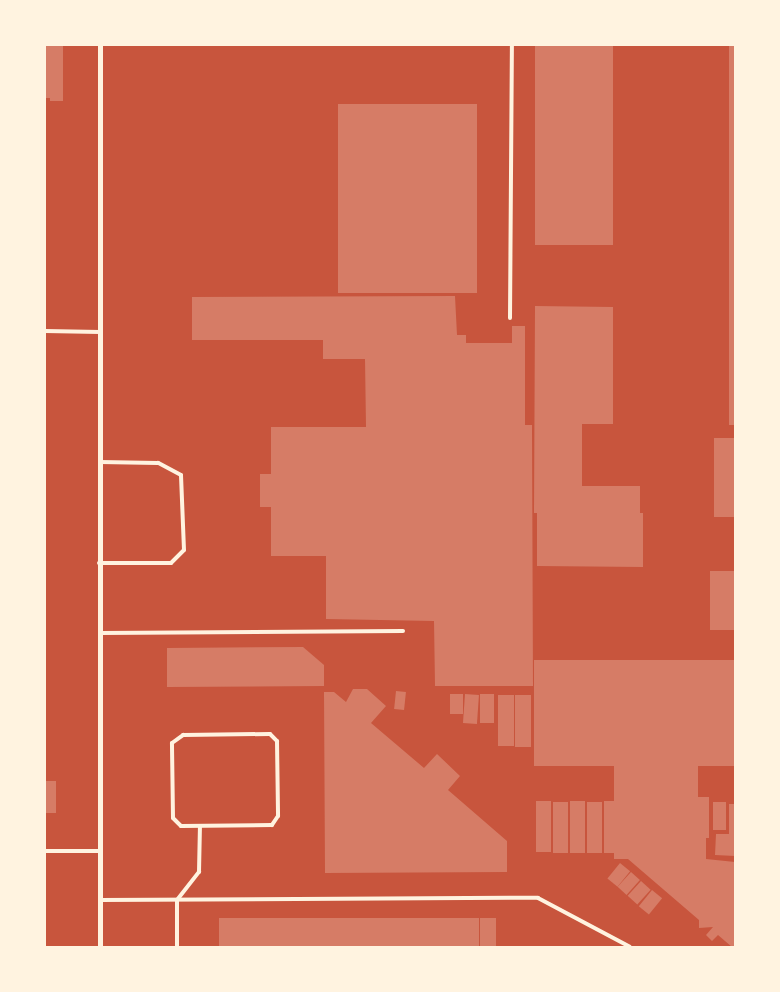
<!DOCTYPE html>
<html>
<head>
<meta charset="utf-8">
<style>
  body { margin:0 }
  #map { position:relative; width:780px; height:992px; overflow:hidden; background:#c8553d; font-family:Signika,sans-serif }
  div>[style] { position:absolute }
  .building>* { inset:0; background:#d67c66; transform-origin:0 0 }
  .service>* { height:4px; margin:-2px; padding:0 2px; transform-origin:2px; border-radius:2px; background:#fff3e0 }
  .minor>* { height:5px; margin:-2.5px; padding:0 2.5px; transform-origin:2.5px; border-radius:2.5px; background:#fff3e0 }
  span { translate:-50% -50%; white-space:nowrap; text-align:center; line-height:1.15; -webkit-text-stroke:4px #fff3e0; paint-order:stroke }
  .frame { position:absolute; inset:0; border:46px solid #fff3e0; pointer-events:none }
</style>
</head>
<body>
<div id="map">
  <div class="building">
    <div style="clip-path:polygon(45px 45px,63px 45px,63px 101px,50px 101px,50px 98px,45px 98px)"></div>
    <div style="left:535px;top:45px;width:78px;height:200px"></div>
    <div style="left:729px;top:45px;width:6px;height:380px"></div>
    <div style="left:338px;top:104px;width:139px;height:189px"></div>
    <div style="clip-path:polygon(455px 296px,457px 335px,466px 335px,466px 343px,512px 343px,512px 326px,525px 326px,525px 425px,532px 425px,533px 686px,435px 686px,434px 621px,326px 619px,326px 556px,271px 556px,271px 507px,260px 507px,260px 474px,271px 474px,271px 427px,366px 427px,365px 359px,323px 359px,323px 340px,192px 340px,192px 297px)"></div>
    <div style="clip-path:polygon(535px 306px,613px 307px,613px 424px,582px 424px,582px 486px,640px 486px,640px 513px,643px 513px,643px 567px,537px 566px,537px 513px,534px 513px)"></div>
    <div style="left:714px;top:438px;width:21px;height:79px"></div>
    <div style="left:710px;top:571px;width:25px;height:59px"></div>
    <div style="clip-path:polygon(303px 647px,324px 665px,324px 686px,167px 687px,167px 648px)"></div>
    <div style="clip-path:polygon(534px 660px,735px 660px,735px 766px,698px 766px,698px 797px,709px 797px,709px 838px,706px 838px,706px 859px,735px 862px,735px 947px,732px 947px,718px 935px,712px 941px,706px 935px,713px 927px,699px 928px,699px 920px,628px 859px,614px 859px,614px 853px,604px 853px,604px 801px,614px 801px,614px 766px,534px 766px)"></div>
    <div style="clip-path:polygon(353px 689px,367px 689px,386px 706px,371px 723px,424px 768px,437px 754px,460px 776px,448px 790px,507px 841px,507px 872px,325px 873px,324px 692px,334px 692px,346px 702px)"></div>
    <div style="left:396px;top:691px;width:10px;height:18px;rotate:6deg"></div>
    <div style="left:450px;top:694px;width:13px;height:20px"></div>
    <div style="left:465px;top:694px;width:14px;height:29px;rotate:4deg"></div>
    <div style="left:480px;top:694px;width:14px;height:29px"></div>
    <div style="left:498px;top:695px;width:16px;height:51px"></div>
    <div style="left:515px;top:695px;width:16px;height:52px"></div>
    <div style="left:45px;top:781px;width:11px;height:32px"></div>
    <div style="left:536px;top:801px;width:15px;height:51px"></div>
    <div style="left:585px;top:801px;width:52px;height:15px;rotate:90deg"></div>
    <div style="left:553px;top:802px;width:15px;height:51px"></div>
    <div style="left:587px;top:802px;width:15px;height:51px"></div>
    <div style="left:713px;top:802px;width:13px;height:28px"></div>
    <div style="clip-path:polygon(729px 804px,735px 804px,735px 856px,715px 855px,716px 834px,729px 834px)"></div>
    <div style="left:620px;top:863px;width:13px;height:20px;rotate:39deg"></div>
    <div style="left:631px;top:872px;width:12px;height:20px;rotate:42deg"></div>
    <div style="left:641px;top:881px;width:13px;height:20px;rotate:42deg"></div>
    <div style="left:652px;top:890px;width:13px;height:21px;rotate:39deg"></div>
    <div style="left:219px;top:918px;width:260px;height:29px"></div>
    <div style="left:480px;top:918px;width:16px;height:29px"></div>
  </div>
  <div class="service">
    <div style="left:510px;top:318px;width:273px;rotate:-89.6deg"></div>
    <div style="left:45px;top:331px;width:55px;rotate:1deg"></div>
    <div style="left:99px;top:563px;width:72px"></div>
    <div style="left:171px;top:563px;width:18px;rotate:-45deg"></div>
    <div style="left:184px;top:550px;width:75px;rotate:-92.3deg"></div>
    <div style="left:181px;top:475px;width:26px;rotate:-152deg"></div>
    <div style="left:158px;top:463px;width:58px;rotate:-179deg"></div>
    <div style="left:100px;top:633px;width:303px;rotate:-0.4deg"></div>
    <div style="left:270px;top:734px;width:10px;rotate:45deg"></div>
    <div style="left:277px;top:741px;width:75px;rotate:89.2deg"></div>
    <div style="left:278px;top:816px;width:11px;rotate:124deg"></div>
    <div style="left:272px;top:825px;width:91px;rotate:179.4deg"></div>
    <div style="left:181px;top:826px;width:11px;rotate:-135deg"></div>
    <div style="left:173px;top:818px;width:75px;rotate:-90.8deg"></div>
    <div style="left:172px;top:743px;width:14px;rotate:-36deg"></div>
    <div style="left:183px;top:735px;width:87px;rotate:-0.7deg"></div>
    <div style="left:45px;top:851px;width:54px"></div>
    <div style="left:100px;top:900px;width:438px;rotate:-0.3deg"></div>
    <div style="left:538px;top:898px;width:104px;rotate:28deg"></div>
    <div style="left:177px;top:947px;width:47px;rotate:-90deg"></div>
    <div style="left:177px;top:900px;width:36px;rotate:-52deg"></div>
    <div style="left:199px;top:872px;width:46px;rotate:-88.8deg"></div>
  </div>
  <div class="minor">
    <div style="left:100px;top:947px;width:902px;rotate:-90deg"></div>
  </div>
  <div class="frame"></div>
</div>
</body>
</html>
